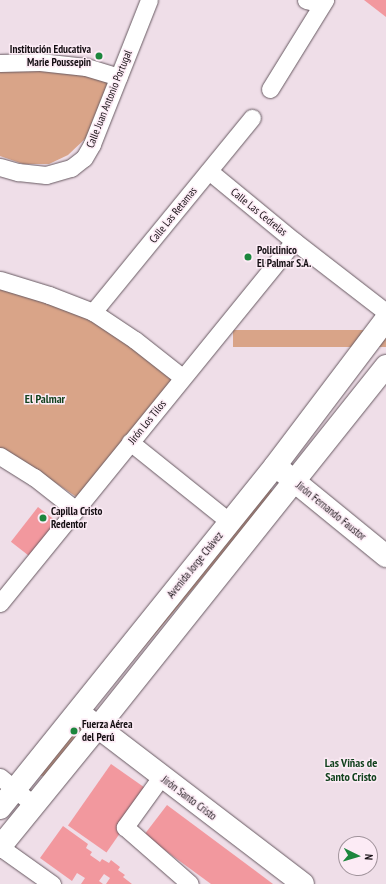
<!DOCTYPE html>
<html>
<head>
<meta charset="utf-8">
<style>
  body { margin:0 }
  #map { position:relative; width:386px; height:884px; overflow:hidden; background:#efdee8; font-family:"PT Sans Narrow",sans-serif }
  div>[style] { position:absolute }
  .green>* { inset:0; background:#d9a488; transform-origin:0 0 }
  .building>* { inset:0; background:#f2989e; transform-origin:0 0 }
  .roads { filter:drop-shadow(0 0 1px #675961) drop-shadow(0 0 1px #675961) }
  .street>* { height:17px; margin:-8.5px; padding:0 8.5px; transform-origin:8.5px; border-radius:8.5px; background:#fff }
  .secondary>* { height:22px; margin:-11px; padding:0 11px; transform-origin:11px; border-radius:11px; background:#fff }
  .dots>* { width:11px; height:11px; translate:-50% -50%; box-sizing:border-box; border:2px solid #fcebf5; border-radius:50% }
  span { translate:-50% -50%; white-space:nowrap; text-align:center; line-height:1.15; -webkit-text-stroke:3px #fcebf5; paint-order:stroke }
  .poi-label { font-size:11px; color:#150f13; font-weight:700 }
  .right { translate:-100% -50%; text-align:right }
  .left { translate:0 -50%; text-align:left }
  .street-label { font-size:11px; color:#150f13 }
  .neighbourhood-label { font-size:12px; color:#12421e; font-weight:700 }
  .north { position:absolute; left:338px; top:836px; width:40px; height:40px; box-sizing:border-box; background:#fcebf5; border:1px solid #a0939b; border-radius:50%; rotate:95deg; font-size:11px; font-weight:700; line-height:16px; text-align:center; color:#150f13 }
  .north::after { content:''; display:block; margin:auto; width:14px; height:18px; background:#1c863d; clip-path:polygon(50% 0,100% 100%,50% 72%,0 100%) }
</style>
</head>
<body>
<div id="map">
  <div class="green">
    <div style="clip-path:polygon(75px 69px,111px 81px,87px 137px,68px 155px,49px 164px,23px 164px,0 156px,0 70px)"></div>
    <div style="clip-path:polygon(0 285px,87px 315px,170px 376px,171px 383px,81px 500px,32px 467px,0 449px)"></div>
    <div style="left:386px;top:330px;width:17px;height:153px;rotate:90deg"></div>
    <div style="left:268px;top:487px;width:8px;height:285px;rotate:40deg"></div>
    <div style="clip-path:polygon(77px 722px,84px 727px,44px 776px,33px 775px)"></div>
  </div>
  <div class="building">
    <div style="clip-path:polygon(364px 0,386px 0,386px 17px)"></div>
    <div style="left:38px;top:507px;width:24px;height:44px;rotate:38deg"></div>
    <div style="left:111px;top:764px;width:47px;height:75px;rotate:35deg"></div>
    <div style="clip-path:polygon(167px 805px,273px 884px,211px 884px,144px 835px)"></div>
    <div style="clip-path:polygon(63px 826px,88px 844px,86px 848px,92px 852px,90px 855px,100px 862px,102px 859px,109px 863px,111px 860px,120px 867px,118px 870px,125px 875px,123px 877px,132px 884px,106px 884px,110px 878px,104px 874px,99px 881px,103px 884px,81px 884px,85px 878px,77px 873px,72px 881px,40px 858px)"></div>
  </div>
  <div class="roads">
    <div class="street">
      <div style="left:306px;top:0;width:16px;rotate:14deg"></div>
      <div style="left:0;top:63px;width:40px;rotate:-1.4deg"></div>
      <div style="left:40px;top:62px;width:46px;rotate:6.2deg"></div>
      <div style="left:86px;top:67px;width:34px;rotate:17deg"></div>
      <div style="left:270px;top:89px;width:105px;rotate:-58.3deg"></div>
      <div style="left:0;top:167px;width:19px;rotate:16deg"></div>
      <div style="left:18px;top:172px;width:28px;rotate:6deg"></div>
      <div style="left:46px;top:175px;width:26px;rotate:-16deg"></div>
      <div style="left:71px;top:168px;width:16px;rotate:-38deg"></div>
      <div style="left:84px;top:158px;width:16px;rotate:-60deg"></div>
      <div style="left:92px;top:144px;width:155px;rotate:-68.4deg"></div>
      <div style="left:209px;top:171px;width:110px;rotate:39.5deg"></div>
      <div style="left:294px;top:241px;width:116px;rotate:37.7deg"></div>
      <div style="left:0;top:280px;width:51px;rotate:17deg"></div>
      <div style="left:49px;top:295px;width:47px;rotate:21.1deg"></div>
      <div style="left:93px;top:312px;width:50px;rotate:33.7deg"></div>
      <div style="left:135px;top:340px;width:60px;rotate:38.2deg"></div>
      <div style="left:93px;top:312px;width:251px;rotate:-50.7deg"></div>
      <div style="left:130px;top:442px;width:128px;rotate:38.7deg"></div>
      <div style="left:0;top:456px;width:40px;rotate:32deg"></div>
      <div style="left:34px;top:477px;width:53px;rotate:38.2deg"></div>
      <div style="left:0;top:603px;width:466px;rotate:-50.9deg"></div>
      <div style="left:0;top:777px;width:44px;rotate:39.5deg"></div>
      <div style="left:161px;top:777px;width:62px;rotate:125.8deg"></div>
      <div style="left:125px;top:827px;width:86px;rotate:41.2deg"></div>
      <div style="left:0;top:847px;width:64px;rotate:35.4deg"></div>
    </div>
    <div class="secondary">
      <div style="left:283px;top:472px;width:133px;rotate:39.2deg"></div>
      <div style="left:86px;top:718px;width:273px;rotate:37.4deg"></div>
      <div style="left:0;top:808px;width:439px;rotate:-51.2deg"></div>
      <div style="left:275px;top:466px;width:184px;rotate:-52.9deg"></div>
      <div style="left:0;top:847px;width:155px;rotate:-50.8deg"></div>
      <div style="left:98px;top:727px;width:462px;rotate:-51.4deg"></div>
    </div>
  </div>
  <div class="dots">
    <div style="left:99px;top:56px;background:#1c863d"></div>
    <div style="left:248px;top:257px;background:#1c863d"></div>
    <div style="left:43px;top:518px;background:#1c863d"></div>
    <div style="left:74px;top:731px;background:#1c863d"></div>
  </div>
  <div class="poi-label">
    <span class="right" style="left:91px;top:56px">Institución Educativa<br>Marie Poussepin</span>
    <span class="left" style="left:257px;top:257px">Policlinico<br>El Palmar S.A.</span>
    <span class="left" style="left:51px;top:518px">Capilla Cristo<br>Redentor</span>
    <span class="left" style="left:82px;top:731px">Fuerza Aérea<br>del Perú</span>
  </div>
  <div class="street-label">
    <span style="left:109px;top:99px;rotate:-68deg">Calle Juan Antonio Portugal</span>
    <span style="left:259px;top:212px;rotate:39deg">Calle Las Cedrelas</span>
    <span style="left:173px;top:215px;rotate:-51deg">Calle Las Retamas</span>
    <span style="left:147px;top:422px;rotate:-51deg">Jirón Los Tilos</span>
    <span style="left:331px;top:511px;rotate:39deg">Jirón Fernando Faustor</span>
    <span style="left:195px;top:565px;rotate:-51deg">Avenida Jorge Chávez</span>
    <span style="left:189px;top:798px;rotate:37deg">Jirón Santo Cristo</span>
  </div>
  <div class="neighbourhood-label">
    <span style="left:45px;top:399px">El Palmar</span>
    <span style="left:351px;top:770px">Las Viñas de<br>Santo Cristo</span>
  </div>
  <div class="north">N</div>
</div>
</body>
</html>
